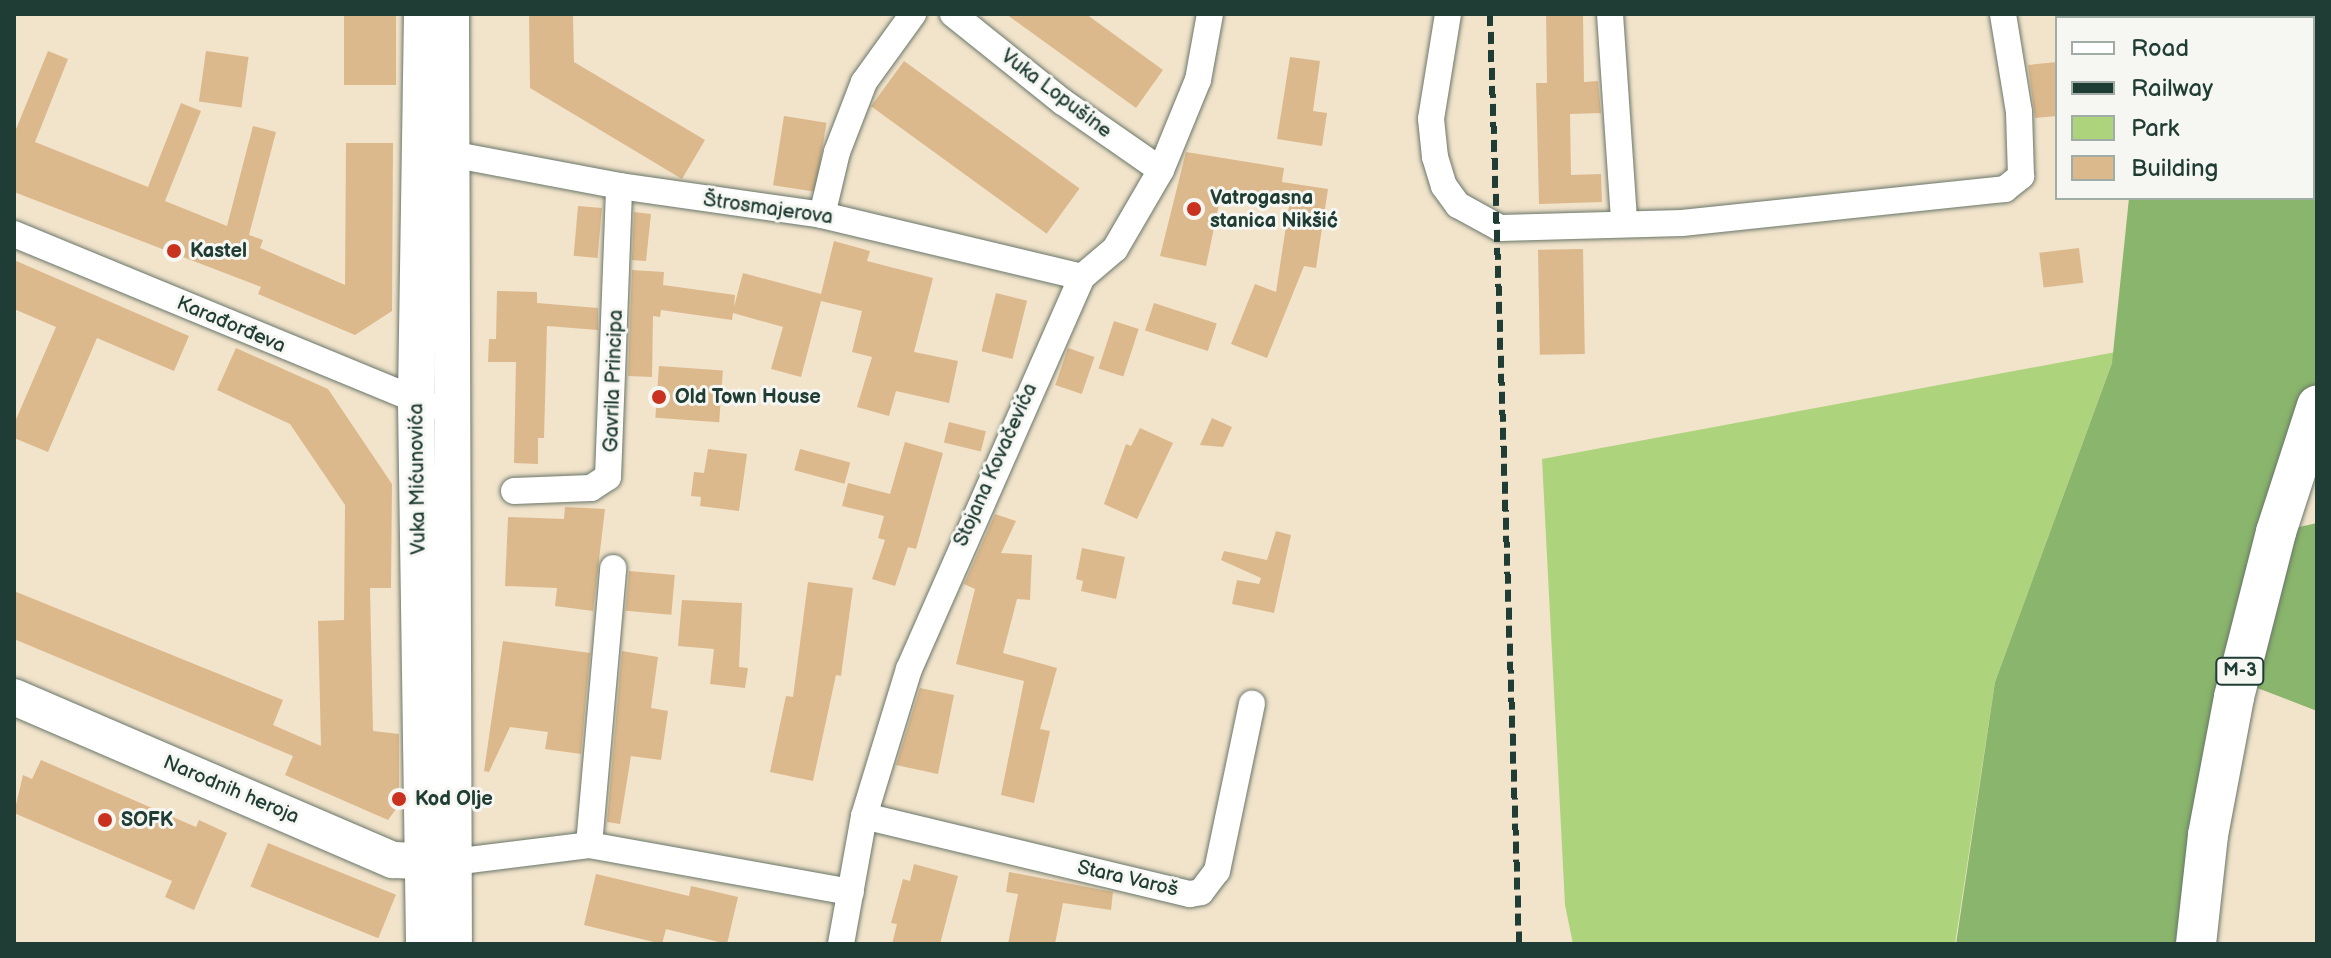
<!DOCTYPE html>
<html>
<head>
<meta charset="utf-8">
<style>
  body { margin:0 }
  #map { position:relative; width:2331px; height:958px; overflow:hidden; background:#f2e3cb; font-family:"Balsamiq Sans",sans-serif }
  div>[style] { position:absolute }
  .green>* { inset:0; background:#aed37d }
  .forest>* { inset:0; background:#8ab56c }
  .building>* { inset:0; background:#dcb98c; transform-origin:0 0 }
  .roads { filter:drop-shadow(0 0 2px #697769) drop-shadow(0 0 2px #697769) }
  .street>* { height:26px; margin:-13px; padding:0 13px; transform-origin:13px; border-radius:13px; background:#fff }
  .secondary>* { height:36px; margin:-18px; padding:0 18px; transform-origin:18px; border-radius:18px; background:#fff }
  .primary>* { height:40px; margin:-20px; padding:0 20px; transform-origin:20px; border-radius:20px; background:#fff }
  .rail>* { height:6px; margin-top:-3px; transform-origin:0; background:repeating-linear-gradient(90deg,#1f3d34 0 12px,transparent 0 18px) }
  .dots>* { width:22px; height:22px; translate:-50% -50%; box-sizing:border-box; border:4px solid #f6f6f2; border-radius:50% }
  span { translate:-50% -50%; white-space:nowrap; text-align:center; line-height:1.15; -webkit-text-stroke:6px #f6f6f2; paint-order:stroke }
  .shield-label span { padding:2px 6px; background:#f6f6f2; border:2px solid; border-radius:6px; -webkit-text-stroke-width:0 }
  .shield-label { font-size:18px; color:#1f3d34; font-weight:700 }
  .street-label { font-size:20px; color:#1f3d34 }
  .poi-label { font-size:20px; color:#1f3d34; font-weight:700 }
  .left { translate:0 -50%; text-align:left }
  .frame { position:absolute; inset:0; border:16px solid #1f3d34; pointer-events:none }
  .legend { position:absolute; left:2055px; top:16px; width:260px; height:184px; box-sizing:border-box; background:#f6f6f2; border:2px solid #a0aca6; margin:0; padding:10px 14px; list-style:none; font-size:24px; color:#1f3d34 }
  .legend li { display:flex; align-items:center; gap:16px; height:40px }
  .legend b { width:40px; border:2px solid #a0aca6 }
</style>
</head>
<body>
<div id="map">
  <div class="green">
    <div style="clip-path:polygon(2116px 352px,1995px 682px,1955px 944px,1573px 944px,1565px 905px,1542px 459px)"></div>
  </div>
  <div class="forest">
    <div style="clip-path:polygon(2143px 14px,2317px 14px,2317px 411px,2277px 532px,2317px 523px,2317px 711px,2239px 681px,2197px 944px,1956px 944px,1995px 682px,2112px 363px,2129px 198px,2313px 198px,2313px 18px,2143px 18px)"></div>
  </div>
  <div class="building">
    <div style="left:344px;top:14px;width:52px;height:71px"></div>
    <div style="clip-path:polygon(529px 14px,573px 14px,574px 62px,705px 140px,682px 179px,530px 88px)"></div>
    <div style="clip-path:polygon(1006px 14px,1086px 14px,1163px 70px,1136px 108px)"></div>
    <div style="clip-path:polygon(1546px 14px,1583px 14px,1584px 82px,1598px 81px,1601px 113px,1570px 114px,1571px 175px,1601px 174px,1602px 202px,1539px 204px,1536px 83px,1547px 83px)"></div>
    <div style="clip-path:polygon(48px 51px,68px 59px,35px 142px,148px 187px,181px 103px,201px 111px,165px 201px,227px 226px,253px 126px,276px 132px,249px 235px,263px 240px,260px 248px,345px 285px,346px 143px,393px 143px,392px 311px,355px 335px,258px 294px,261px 287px,14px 192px,14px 134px)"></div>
    <div style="left:206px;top:51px;width:43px;height:51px;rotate:8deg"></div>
    <div style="clip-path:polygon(1290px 57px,1320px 61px,1313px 111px,1327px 113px,1322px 146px,1277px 139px)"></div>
    <div style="left:904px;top:61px;width:217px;height:56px;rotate:36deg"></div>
    <div style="clip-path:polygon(2057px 62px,2057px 116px,2035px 118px,2028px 65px)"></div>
    <div style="left:784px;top:116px;width:43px;height:70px;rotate:9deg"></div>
    <div style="clip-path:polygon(1186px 152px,1284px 168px,1282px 182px,1328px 189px,1316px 268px,1304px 266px,1267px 358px,1231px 344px,1255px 284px,1276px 292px,1289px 206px,1221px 195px,1206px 266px,1160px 256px)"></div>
    <div style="left:578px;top:206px;width:24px;height:50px;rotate:5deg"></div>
    <div style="clip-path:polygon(634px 212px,651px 214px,646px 261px,632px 260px)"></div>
    <div style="clip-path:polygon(834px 241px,870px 251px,867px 261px,933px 278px,914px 352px,958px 361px,949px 403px,896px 391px,889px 416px,857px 407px,872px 357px,852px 352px,862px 311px,821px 301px,801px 377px,771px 369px,783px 327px,733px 313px,732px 320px,661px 310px,660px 317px,653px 316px,652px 377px,628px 376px,632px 270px,664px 272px,663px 285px,735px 295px,734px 307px,743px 273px,821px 294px)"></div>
    <div style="left:2079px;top:248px;width:35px;height:40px;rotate:83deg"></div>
    <div style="left:1583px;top:249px;width:105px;height:45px;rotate:89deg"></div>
    <div style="clip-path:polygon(14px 260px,189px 336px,174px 371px,97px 338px,48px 452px,14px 438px,14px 424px,56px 327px,14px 309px)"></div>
    <div style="clip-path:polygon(497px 291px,537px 292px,537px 303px,598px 308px,598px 330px,547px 326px,544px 438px,538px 438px,538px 464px,514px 463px,516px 362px,488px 362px,489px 339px,496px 339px)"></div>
    <div style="left:996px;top:293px;width:32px;height:60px;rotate:14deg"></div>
    <div style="left:1154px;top:303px;width:66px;height:29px;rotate:18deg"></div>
    <div style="left:1114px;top:321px;width:26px;height:50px;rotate:18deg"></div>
    <div style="clip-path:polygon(236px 348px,328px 389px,392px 484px,391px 588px,370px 588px,373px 731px,399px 734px,399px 805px,388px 820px,285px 775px,293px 756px,14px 639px,14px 591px,283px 700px,273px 725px,321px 746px,318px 621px,344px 620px,345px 505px,290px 424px,217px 390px)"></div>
    <div style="left:1068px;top:348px;width:28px;height:39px;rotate:19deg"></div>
    <div style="left:659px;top:366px;width:64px;height:52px;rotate:4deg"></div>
    <div style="clip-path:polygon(1212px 418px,1232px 427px,1223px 447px,1200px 445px)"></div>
    <div style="left:949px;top:422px;width:38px;height:21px;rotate:14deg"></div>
    <div style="clip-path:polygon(1140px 428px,1173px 443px,1137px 519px,1104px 504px,1126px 444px,1131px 446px)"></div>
    <div style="clip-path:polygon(905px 442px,943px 453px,916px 549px,908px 547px,895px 586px,872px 579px,885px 540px,878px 538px,884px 516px,842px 506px,848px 483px,890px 494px)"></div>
    <div style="clip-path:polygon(708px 449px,747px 454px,739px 511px,700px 506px,701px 497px,691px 496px,694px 472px,704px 473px)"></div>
    <div style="left:800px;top:449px;width:52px;height:22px;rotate:15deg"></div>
    <div style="clip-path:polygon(565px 507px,605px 509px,593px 611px,555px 606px,557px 588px,505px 586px,508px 517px,564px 519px)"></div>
    <div style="clip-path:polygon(995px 514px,1016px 521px,1001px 553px,1032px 555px,1030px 600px,1017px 599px,1003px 653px,1057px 668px,1040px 729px,1050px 731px,1034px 803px,1001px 795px,1024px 681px,956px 664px,975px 589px,964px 584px)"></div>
    <div style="clip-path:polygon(1276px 531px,1291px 535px,1274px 613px,1232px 604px,1237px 580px,1259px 584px,1261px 578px,1221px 560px,1224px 551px,1267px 560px)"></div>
    <div style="clip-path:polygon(1082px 548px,1125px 557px,1116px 599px,1081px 591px,1083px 581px,1076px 579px)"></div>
    <div style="left:629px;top:571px;width:46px;height:40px;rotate:5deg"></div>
    <div style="clip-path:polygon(808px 582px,853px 588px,841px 676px,836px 675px,813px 781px,770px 772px,786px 696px,793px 697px)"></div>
    <div style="clip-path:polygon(682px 600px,742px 603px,739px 667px,748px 668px,745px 688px,710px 684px,714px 649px,678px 646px)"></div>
    <div style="clip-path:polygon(503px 641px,590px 653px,581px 754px,545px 749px,548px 732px,510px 727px,489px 772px,484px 771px)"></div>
    <div style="clip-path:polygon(622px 651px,658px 657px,651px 708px,668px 711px,661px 760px,631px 756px,620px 824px,607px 822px)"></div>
    <div style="clip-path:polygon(920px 688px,954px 695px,938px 774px,896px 765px)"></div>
    <div style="clip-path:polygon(41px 760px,196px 827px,199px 820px,227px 833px,194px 910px,165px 897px,172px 881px,14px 813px,23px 775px,32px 779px)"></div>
    <div style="left:268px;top:843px;width:138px;height:47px;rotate:22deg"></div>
    <div style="clip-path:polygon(914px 864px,958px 876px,940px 944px,892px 944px,897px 924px,891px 923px,903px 879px,910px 881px)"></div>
    <div style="clip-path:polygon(1009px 872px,1113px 892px,1111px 910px,1063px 903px,1055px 944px,1008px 944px,1018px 894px,1006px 892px)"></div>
    <div style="clip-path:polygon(596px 874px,689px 896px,691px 886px,738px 897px,727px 944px,666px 929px,662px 944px,584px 925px)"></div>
  </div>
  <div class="roads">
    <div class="street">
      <div style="left:953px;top:14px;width:141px;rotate:38.7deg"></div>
      <div style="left:1063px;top:102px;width:119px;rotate:34.8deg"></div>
      <div style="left:1448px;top:14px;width:106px;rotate:99.2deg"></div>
      <div style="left:1431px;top:119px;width:38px;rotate:84deg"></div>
      <div style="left:1435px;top:157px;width:30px;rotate:73deg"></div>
      <div style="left:1444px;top:186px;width:24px;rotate:54deg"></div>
      <div style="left:1458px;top:205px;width:48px;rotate:28.7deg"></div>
      <div style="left:1500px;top:228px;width:182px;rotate:-1.6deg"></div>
      <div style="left:1682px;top:223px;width:325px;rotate:-6deg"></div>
      <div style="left:2005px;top:189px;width:21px;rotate:-39deg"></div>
      <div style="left:2021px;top:176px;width:64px;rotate:-91.8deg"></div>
      <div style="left:2019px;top:112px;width:99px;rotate:-99.3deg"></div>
      <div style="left:1610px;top:14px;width:208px;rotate:86.1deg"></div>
      <div style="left:450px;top:154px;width:172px;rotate:10.7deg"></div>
      <div style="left:619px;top:186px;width:205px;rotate:8.1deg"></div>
      <div style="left:822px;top:215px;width:267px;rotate:13.4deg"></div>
      <div style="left:822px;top:215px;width:65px;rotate:-76.6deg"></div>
      <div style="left:837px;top:152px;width:75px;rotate:-68.9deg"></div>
      <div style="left:864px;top:82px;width:84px;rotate:-54.2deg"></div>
      <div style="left:14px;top:234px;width:452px;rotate:22.4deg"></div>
      <div style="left:514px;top:491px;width:77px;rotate:-2.2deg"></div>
      <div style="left:591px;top:488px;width:20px;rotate:-33deg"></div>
      <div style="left:608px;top:477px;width:291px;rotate:-87.8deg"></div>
      <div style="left:864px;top:816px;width:335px;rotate:13.5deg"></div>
      <div style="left:1190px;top:894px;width:11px;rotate:-10deg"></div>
      <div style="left:1201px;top:892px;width:26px;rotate:-53deg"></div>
      <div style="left:1217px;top:871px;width:171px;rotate:-78.2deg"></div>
      <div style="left:589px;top:845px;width:278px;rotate:-85deg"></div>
      <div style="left:453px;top:862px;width:137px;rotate:-7.1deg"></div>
      <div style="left:589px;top:845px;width:266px;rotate:10.2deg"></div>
      <div style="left:841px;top:944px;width:130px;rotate:-79.8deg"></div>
      <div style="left:864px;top:816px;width:154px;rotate:-73deg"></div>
      <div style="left:909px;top:669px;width:428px;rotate:-66.2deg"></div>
      <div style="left:1082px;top:277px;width:43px;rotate:-40.3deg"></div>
      <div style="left:1115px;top:249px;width:91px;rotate:-59.8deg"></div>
      <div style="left:1161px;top:170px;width:97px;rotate:-67.7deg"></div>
      <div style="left:1198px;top:80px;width:67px;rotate:-79.7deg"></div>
    </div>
    <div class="secondary">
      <div style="left:422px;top:14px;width:389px;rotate:90.9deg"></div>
      <div style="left:416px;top:403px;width:541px;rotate:89.15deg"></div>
      <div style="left:451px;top:14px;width:930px;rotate:89.82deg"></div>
      <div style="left:14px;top:697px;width:413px;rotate:23.3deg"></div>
      <div style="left:393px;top:860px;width:53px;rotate:2.2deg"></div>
    </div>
    <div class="primary">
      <div style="left:2196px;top:944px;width:110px;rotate:-83.7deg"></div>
      <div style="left:2208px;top:835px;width:140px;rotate:-79.3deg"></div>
      <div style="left:2234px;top:697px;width:170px;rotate:-75.7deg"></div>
      <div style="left:2276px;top:532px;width:133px;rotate:-72deg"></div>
    </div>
  </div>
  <div class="rail">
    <div style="left:1490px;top:14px;width:930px;rotate:88.21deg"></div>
  </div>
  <div class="dots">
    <div style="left:1194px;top:209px;background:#c8321e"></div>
    <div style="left:174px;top:251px;background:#c8321e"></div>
    <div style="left:659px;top:397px;background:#c8321e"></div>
    <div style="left:399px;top:799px;background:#c8321e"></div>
    <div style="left:105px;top:820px;background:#c8321e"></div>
  </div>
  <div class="shield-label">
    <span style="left:2240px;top:671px">M-3</span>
  </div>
  <div class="street-label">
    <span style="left:1056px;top:94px;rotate:37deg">Vuka Lopušine</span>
    <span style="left:768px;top:209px;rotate:8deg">Štrosmajerova</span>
    <span style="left:231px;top:325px;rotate:23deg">Karađorđeva</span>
    <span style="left:614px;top:381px;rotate:-88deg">Gavrila Principa</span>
    <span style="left:996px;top:465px;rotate:-66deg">Stojana Kovačevića</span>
    <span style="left:418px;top:479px;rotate:-91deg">Vuka Mićunovića</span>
    <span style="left:231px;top:790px;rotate:23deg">Narodnih heroja</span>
    <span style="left:1128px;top:879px;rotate:13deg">Stara Varoš</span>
  </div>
  <div class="poi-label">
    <span class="left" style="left:1210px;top:210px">Vatrogasna<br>stanica Nikšić</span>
    <span class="left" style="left:190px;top:251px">Kastel</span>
    <span class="left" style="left:675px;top:397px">Old Town House</span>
    <span class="left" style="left:415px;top:799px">Kod Olje</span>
    <span class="left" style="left:121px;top:820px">SOFK</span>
  </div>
  <div class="frame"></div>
  <ul class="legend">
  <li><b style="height:10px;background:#fff"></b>Road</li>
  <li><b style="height:10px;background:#1f3d34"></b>Railway</li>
  <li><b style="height:22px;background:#aed37d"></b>Park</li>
  <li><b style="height:22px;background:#dcb98c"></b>Building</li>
  </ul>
</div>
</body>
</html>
